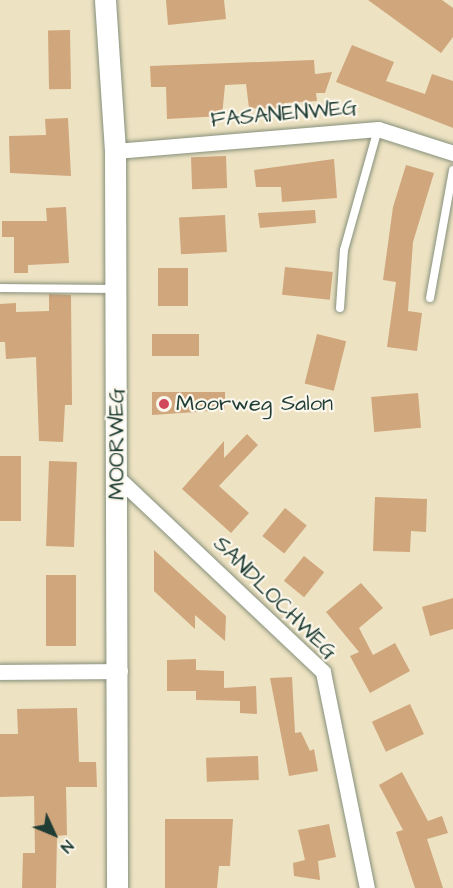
<!DOCTYPE html>
<html>
<head>
<meta charset="utf-8">
<style>
  body { margin:0 }
  #map { position:relative; width:453px; height:888px; overflow:hidden; background:#ede2c2; font-family:"Architects Daughter",sans-serif }
  div>[style] { position:absolute }
  .building>* { inset:0; background:#d0a67c; transform-origin:0 0 }
  .roads { filter:drop-shadow(0 0 2px #86907b) drop-shadow(0 0 2px #86907b) }
  .lane>* { height:8px; margin:-4px; padding:0 4px; transform-origin:4px; border-radius:4px; background:#fff }
  .street>* { height:15px; margin:-7.5px; padding:0 7.5px; transform-origin:7.5px; border-radius:7.5px; background:#fff }
  .secondary>* { height:21px; margin:-10.5px; padding:0 10.5px; transform-origin:10.5px; border-radius:10.5px; background:#fff }
  .dots>* { width:16px; height:16px; translate:-50% -50%; box-sizing:border-box; border:3px solid #fbf7ec; border-radius:50% }
  span { translate:-50% -50%; white-space:nowrap; text-align:center; line-height:1.15; -webkit-text-stroke:4.5px #fbf7ec; paint-order:stroke }
  .street-label { font-size:22px; color:#1f3d34 }
  .poi-label { font-size:22px; color:#1f3d34 }
  .left { translate:0 -50%; text-align:left }
  .north { position:absolute; left:24px; top:804px; width:60px; height:60px; -webkit-text-stroke:4px #fbf7ec; paint-order:stroke; rotate:134deg; font-size:16px; font-weight:700; line-height:24px; text-align:center; color:#1f3d34 }
  .north::after { content:''; display:block; margin:auto; width:21px; height:27px; background:#1f3d34; clip-path:polygon(50% 0,100% 100%,50% 72%,0 100%) }
</style>
</head>
<body>
<div id="map">
  <div class="building">
    <div style="clip-path:polygon(166px 0,224px 0,226px 19px,168px 25px)"></div>
    <div style="clip-path:polygon(368px 0,442px 0,453px 8px,453px 37px,441px 53px)"></div>
    <div style="left:70px;top:30px;width:59px;height:22px;rotate:89deg"></div>
    <div style="clip-path:polygon(352px 45px,394px 62px,386px 81px,425px 94px,432px 74px,453px 81px,453px 128px,336px 82px)"></div>
    <div style="clip-path:polygon(314px 60px,315px 74px,332px 72px,325px 93px,316px 93px,317px 101px,284px 103px,284px 109px,249px 108px,246px 84px,225px 85px,222px 116px,167px 119px,166px 87px,151px 87px,150px 66px)"></div>
    <div style="clip-path:polygon(68px 118px,71px 176px,10px 173px,9px 136px,46px 135px,45px 119px)"></div>
    <div style="left:226px;top:156px;width:32px;height:35px;rotate:88deg"></div>
    <div style="clip-path:polygon(334px 159px,337px 198px,282px 202px,281px 187px,256px 187px,254px 170px)"></div>
    <div style="clip-path:polygon(406px 165px,434px 173px,413px 242px,408px 311px,422px 313px,417px 351px,387px 347px,396px 282px,383px 280px,393px 207px)"></div>
    <div style="clip-path:polygon(66px 207px,69px 263px,28px 265px,28px 273px,14px 273px,14px 237px,2px 237px,2px 221px,47px 221px,46px 208px)"></div>
    <div style="clip-path:polygon(315px 210px,316px 223px,260px 228px,258px 213px)"></div>
    <div style="left:225px;top:215px;width:37px;height:46px;rotate:87deg"></div>
    <div style="left:285px;top:267px;width:48px;height:28px;rotate:6deg"></div>
    <div style="left:158px;top:268px;width:30px;height:38px"></div>
    <div style="clip-path:polygon(49px 294px,71px 295px,72px 405px,65px 405px,63px 442px,39px 441px,36px 357px,6px 359px,5px 342px,0 342px,0 304px,16px 303px,16px 312px,49px 311px)"></div>
    <div style="left:199px;top:334px;width:22px;height:47px;rotate:90deg"></div>
    <div style="left:317px;top:334px;width:30px;height:51px;rotate:14deg"></div>
    <div style="clip-path:polygon(152px 392px,225px 392px,225px 410px,152px 415px)"></div>
    <div style="left:418px;top:393px;width:35px;height:47px;rotate:85deg"></div>
    <div style="clip-path:polygon(247px 434px,258px 445px,219px 486px,249px 513px,231px 533px,182px 489px,224px 441px,224px 458px)"></div>
    <div style="left:0;top:456px;width:21px;height:65px"></div>
    <div style="left:49px;top:461px;width:28px;height:85px;rotate:2deg"></div>
    <div style="clip-path:polygon(375px 497px,427px 499px,426px 532px,411px 531px,410px 552px,373px 551px)"></div>
    <div style="left:285px;top:508px;width:28px;height:36px;rotate:39deg"></div>
    <div style="clip-path:polygon(154px 550px,226px 616px,225px 641px,195px 615px,195px 629px,154px 591px)"></div>
    <div style="left:304px;top:556px;width:26px;height:32px;rotate:39deg"></div>
    <div style="left:76px;top:575px;width:71px;height:30px;rotate:90deg"></div>
    <div style="clip-path:polygon(361px 583px,383px 608px,359px 628px,373px 655px,395px 643px,410px 671px,370px 693px,350px 656px,359px 652px,326px 612px)"></div>
    <div style="clip-path:polygon(453px 598px,453px 629px,430px 636px,422px 607px)"></div>
    <div style="clip-path:polygon(196px 659px,196px 670px,224px 671px,224px 688px,256px 686px,257px 714px,240px 713px,240px 701px,196px 700px,196px 691px,167px 691px,167px 660px)"></div>
    <div style="clip-path:polygon(292px 677px,295px 733px,301px 732px,310px 751px,314px 749px,318px 771px,289px 776px,270px 678px)"></div>
    <div style="left:410px;top:704px;width:33px;height:42px;rotate:65deg"></div>
    <div style="clip-path:polygon(77px 708px,79px 762px,96px 762px,97px 787px,66px 787px,67px 835px,57px 836px,56px 888px,22px 888px,23px 853px,35px 853px,34px 796px,0 797px,0 734px,18px 734px,17px 709px)"></div>
    <div style="left:258px;top:756px;width:24px;height:52px;rotate:88deg"></div>
    <div style="clip-path:polygon(402px 772px,428px 821px,442px 816px,448px 833px,427px 839px,443px 888px,415px 888px,396px 832px,403px 830px,379px 785px)"></div>
    <div style="clip-path:polygon(165px 819px,233px 819px,230px 866px,219px 866px,217px 888px,165px 888px)"></div>
    <div style="clip-path:polygon(329px 824px,336px 857px,318px 861px,320px 880px,294px 876px,293px 863px,305px 860px,298px 830px)"></div>
  </div>
  <div class="roads">
    <div class="lane">
      <div style="left:0;top:288px;width:114px;rotate:0.5deg"></div>
      <div style="left:430px;top:298px;width:130px;rotate:-79.8deg"></div>
      <div style="left:340px;top:308px;width:58px;rotate:-86.1deg"></div>
      <div style="left:344px;top:250px;width:126px;rotate:-74.3deg"></div>
    </div>
    <div class="street">
      <div style="left:115px;top:151px;width:264px;rotate:-4.8deg"></div>
      <div style="left:378px;top:129px;width:79px;rotate:17.7deg"></div>
      <div style="left:116px;top:476px;width:285px;rotate:43.4deg"></div>
      <div style="left:323px;top:672px;width:220px;rotate:78.5deg"></div>
      <div style="left:0;top:672px;width:120px;rotate:-0.5deg"></div>
    </div>
    <div class="secondary">
      <div style="left:105px;top:0;width:151px;rotate:86.2deg"></div>
      <div style="left:115px;top:151px;width:737px;rotate:89.84deg"></div>
    </div>
  </div>
  <div class="dots">
    <div style="left:164px;top:404px;background:#d1495b"></div>
  </div>
  <div class="street-label">
    <span style="left:284px;top:114px;rotate:-5deg">FASANENWEG</span>
    <span style="left:117px;top:444px;rotate:-90deg">MOORWEG</span>
    <span style="left:275px;top:598px;rotate:45deg">SANDLOCHWEG</span>
  </div>
  <div class="poi-label">
    <span class="left" style="left:176px;top:404px">Moorweg Salon</span>
  </div>
  <div class="north">N</div>
</div>
</body>
</html>
